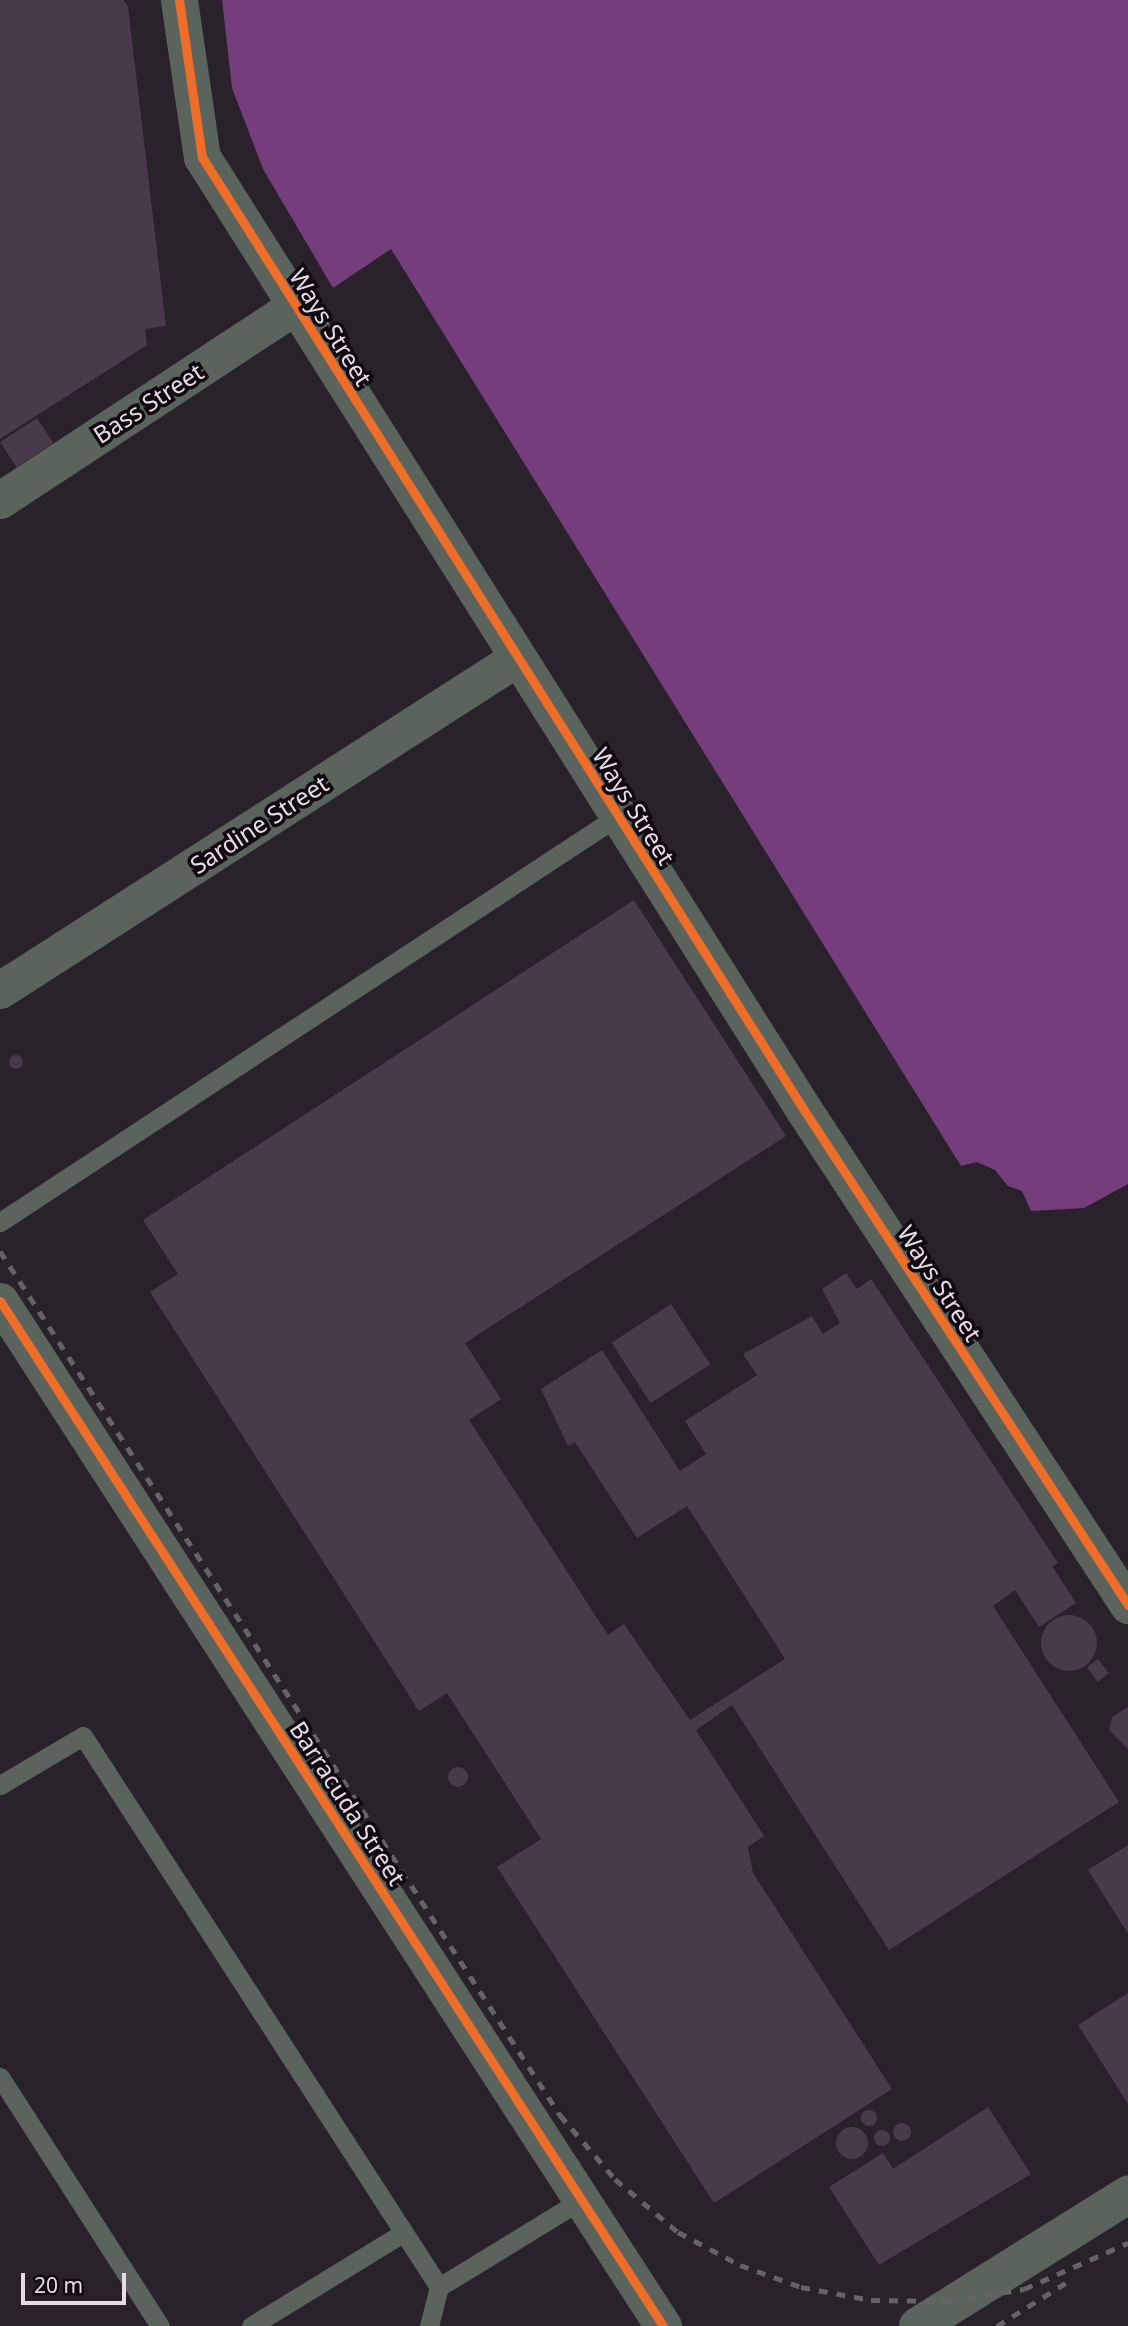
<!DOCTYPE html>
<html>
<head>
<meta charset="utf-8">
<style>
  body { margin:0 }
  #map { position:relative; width:1128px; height:2326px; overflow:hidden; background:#29222a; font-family:"Noto Sans",sans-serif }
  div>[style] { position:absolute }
  .water>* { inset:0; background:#763d7d }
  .building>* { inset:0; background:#483a4a; transform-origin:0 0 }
  .round { border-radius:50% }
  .service>* { height:19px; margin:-9.5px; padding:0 9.5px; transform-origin:9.5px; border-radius:9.5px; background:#5b635d }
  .minor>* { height:37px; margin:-18.5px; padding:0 18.5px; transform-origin:18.5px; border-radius:18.5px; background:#5b635d }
  .tertiary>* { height:38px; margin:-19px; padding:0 19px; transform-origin:19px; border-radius:19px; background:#5b635d }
  .rail>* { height:5px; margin-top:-2.5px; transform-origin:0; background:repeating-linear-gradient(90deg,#646365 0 9px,transparent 0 18px) }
  .cycleway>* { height:9px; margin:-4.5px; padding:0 4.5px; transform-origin:4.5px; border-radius:4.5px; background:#ee6e29 }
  span { translate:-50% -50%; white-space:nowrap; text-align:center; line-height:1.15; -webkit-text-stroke:7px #110b11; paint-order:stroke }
  .street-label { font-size:24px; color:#e5dce6 }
  .scale { position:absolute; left:21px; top:2273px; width:105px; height:32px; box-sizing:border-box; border:4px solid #e5dce6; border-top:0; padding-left:9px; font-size:21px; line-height:24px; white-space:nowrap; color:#e5dce6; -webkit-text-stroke:5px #110b11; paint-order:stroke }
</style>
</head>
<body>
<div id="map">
  <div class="water">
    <div style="clip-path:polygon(222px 0,1128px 0,1128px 1184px,1084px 1208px,1031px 1211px,1022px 1191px,1008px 1186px,995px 1170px,977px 1162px,961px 1166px,391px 249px,333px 288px,263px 169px,232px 88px)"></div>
  </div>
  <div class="building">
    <div style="clip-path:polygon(0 0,124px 0,128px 7px,166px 326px,145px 329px,147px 345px,0 439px)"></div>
    <div style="left:37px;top:418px;width:30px;height:44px;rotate:57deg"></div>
    <div style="clip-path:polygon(634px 900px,786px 1136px,465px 1343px,501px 1399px,469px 1420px,608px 1635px,624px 1624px,690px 1720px,785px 1659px,687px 1506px,637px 1538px,575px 1442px,568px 1446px,541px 1389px,602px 1350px,680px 1471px,706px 1454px,685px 1421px,757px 1375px,743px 1354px,812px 1316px,823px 1334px,840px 1323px,822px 1289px,846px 1273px,857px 1289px,871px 1279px,1058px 1563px,1052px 1566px,1076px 1603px,1039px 1627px,1015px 1590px,993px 1606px,1119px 1802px,889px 1950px,732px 1705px,696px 1730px,764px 1836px,748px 1847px,753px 1873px,892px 2089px,714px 2203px,497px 1867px,541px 1839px,447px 1693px,419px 1711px,150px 1292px,178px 1274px,143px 1220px)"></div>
    <div class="round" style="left:9px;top:1055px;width:14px;height:14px"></div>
    <div style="left:671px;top:1304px;width:72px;height:71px;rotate:57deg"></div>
    <div class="round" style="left:1041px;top:1615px;width:56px;height:56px"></div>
    <div style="left:1098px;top:1659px;width:18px;height:14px;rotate:52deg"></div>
    <div style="clip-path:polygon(1128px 1707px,1128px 1749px,1109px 1730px,1112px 1717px)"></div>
    <div class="round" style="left:448px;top:1767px;width:20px;height:20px"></div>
    <div style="clip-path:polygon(1128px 1845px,1128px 1934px,1088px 1870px)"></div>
    <div style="clip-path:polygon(1128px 1993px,1128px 2104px,1078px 2025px)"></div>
    <div style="clip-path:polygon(988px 2107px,1031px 2174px,879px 2265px,829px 2187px,883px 2153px,893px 2169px)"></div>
    <div class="round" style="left:861px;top:2110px;width:16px;height:16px"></div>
    <div class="round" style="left:893px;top:2123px;width:18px;height:18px"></div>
    <div class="round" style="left:836px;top:2127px;width:32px;height:32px"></div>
    <div class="round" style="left:874px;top:2130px;width:16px;height:16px"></div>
  </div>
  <div class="service">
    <div style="left:0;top:1222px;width:739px;rotate:-33.3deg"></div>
    <div style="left:0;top:1785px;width:96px;rotate:-30.6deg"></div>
    <div style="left:83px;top:1736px;width:656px;rotate:57.13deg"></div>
    <div style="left:0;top:2077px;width:296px;rotate:57.3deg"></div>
    <div style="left:251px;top:2326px;width:178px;rotate:-31.5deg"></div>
    <div style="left:429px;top:2326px;width:40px;rotate:-75.6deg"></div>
    <div style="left:439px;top:2287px;width:167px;rotate:-31.5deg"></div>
  </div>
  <div class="minor">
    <div style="left:179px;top:0;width:159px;rotate:81.7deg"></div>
    <div style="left:202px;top:157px;width:1127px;rotate:57.72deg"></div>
    <div style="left:804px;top:1110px;width:592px;rotate:56.79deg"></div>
    <div style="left:0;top:500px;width:353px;rotate:-33.3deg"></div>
    <div style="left:0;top:990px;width:614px;rotate:-32.71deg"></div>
    <div style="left:0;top:1301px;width:1221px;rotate:57.1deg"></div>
  </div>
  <div class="tertiary">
    <div style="left:918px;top:2326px;width:248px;rotate:-32deg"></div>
  </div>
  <div class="rail">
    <div style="left:0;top:1251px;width:1030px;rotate:57.05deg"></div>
    <div style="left:560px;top:2115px;width:84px;rotate:49.3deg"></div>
    <div style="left:615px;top:2179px;width:82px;rotate:40.1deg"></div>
    <div style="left:678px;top:2232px;width:70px;rotate:28deg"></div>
    <div style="left:740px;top:2265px;width:65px;rotate:19.8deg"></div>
    <div style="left:801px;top:2287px;width:71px;rotate:10.5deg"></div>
    <div style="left:871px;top:2300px;width:78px;rotate:0.7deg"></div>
    <div style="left:949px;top:2301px;width:76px;rotate:-9.1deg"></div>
    <div style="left:1024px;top:2289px;width:114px;rotate:-23.9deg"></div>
    <div style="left:997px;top:2326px;width:89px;rotate:-32.1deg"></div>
  </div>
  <div class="cycleway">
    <div style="left:179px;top:0;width:159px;rotate:81.7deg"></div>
    <div style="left:202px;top:157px;width:1127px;rotate:57.72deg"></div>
    <div style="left:804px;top:1110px;width:592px;rotate:56.79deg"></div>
    <div style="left:0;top:1301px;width:1221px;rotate:57.1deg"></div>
  </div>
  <div class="street-label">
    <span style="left:331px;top:327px;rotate:58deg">Ways Street</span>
    <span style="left:148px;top:403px;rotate:-33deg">Bass Street</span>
    <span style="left:634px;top:806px;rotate:58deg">Ways Street</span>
    <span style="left:259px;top:824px;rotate:-33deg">Sardine Street</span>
    <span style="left:940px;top:1283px;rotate:57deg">Ways Street</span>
    <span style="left:348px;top:1803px;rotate:57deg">Barracuda Street</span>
  </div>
  <div class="scale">20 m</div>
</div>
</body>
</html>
